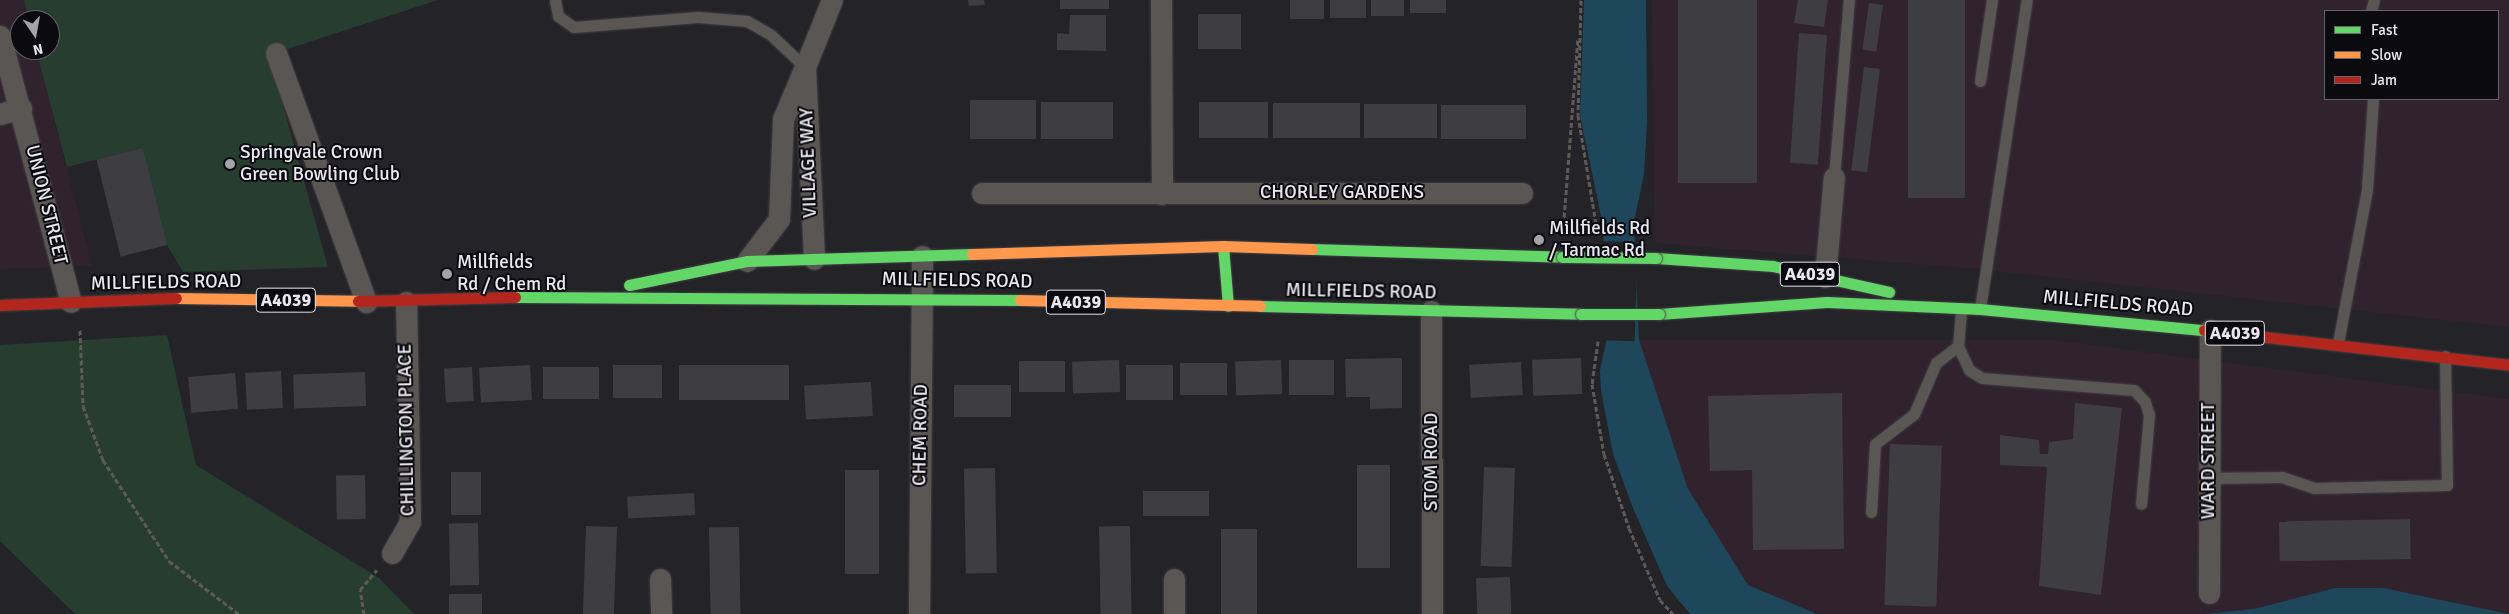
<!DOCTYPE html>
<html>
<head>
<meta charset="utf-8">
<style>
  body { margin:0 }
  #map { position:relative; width:2509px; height:614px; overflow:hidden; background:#232328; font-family:Signika,sans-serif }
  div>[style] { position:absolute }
  .industrial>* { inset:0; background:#30232e }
  .green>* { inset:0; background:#263d30 }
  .water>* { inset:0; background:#1e475b }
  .pier>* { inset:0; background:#232328; transform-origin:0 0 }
  .building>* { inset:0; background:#3e3e42; transform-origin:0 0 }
  .path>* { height:3px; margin-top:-1.5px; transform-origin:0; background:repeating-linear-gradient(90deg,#5d5a59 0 5px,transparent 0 7.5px) }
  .roads { filter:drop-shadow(0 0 1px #403f43) drop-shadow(0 0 1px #403f43) }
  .lane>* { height:11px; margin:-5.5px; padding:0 5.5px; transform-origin:5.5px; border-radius:5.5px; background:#5a5653 }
  .street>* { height:21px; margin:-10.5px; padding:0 10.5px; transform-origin:10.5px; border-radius:10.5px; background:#5a5653 }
  .fast>* { height:11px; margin:-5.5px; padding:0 5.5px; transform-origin:5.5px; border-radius:5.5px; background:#63d668 }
  .slow>* { height:11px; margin:-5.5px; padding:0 5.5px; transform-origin:5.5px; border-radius:5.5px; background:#ff974d }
  .jam>* { height:11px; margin:-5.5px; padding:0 5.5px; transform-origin:5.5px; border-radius:5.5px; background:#b3261e }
  .bridges { filter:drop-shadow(0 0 1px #403f43) drop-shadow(0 0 1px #403f43) }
  .fast-bridge>* { height:11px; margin:-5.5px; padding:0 5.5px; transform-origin:5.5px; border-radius:5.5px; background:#63d668 }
  .dots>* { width:14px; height:14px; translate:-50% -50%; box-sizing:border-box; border:2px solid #0b0a0f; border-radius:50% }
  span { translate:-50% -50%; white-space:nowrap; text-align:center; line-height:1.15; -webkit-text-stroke:4px #0b0a0f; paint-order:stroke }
  .shield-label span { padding:1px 4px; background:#0b0a0f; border:1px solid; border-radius:4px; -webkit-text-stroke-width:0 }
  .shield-label { font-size:18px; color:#e9e8f0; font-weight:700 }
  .poi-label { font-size:19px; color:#e9e8f0 }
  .left { translate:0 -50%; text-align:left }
  .street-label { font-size:19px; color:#e9e8f0 }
  .legend { position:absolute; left:2324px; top:10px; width:175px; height:90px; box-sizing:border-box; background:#0b0a0f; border:1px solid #646369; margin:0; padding:6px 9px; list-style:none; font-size:15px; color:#e9e8f0 }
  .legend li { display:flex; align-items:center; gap:10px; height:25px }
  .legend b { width:25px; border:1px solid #646369 }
  .north { position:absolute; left:10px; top:10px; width:50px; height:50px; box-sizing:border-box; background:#0b0a0f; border:1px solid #646369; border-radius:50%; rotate:168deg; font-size:14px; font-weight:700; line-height:20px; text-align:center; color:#e9e8f0 }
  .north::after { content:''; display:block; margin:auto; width:18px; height:22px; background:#a4a3aa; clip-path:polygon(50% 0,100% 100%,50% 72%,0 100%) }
</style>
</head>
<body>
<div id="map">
  <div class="industrial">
    <div style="clip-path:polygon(0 0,24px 0,29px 20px,20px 20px,20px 50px,36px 50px,92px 266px,0 269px)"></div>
    <div style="clip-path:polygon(evenodd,1652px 0,2509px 0,2509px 327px,1977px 269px,1655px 243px,1652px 0,2325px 11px,2498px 11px,2498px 99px,2325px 99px,2325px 11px)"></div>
    <div style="clip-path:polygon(1638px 340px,2053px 340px,2509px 399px,2509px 614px,2254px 609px,2205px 614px,1817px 614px,1748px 585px,1710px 531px,1688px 489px)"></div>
  </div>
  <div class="green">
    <div style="clip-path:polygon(24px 0,438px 0,269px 55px,328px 267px,183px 272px,167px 245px,143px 148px,67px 167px,36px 50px,50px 50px,50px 20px,29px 20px)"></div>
    <div style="clip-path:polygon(167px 335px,196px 465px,379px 578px,414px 614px,75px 614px,0 541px,0 345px)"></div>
  </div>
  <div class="water">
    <div style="clip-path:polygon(1584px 0,1646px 0,1647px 122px,1644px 174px,1634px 222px,1639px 340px,1688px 489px,1748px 585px,1817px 614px,1690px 614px,1667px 586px,1633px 508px,1613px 454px,1601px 391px,1600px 370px,1607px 338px,1603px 226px,1580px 115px)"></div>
    <div style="clip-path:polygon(2335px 588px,2383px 588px,2509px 614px,2205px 614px,2254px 609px)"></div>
  </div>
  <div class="pier">
    <div style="left:1601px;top:241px;width:37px;height:99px;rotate:2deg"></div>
  </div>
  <div class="building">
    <div style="clip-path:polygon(968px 0,984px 0,985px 5px,969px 6px)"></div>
    <div style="left:1060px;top:0;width:49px;height:9px"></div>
    <div style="left:1290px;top:0;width:34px;height:19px"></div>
    <div style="left:1330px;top:0;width:36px;height:18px"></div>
    <div style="left:1371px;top:0;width:33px;height:16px"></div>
    <div style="left:1410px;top:0;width:36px;height:13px"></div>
    <div style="left:1678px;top:0;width:79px;height:183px"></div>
    <div style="clip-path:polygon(1798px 0,1828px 0,1824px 27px,1794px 23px)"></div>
    <div style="left:1908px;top:0;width:57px;height:198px"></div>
    <div style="left:1869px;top:3px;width:14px;height:47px;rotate:8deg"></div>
    <div style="left:1198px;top:14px;width:43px;height:35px"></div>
    <div style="clip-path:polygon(1070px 15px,1106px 15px,1106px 51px,1057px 50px,1057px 33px,1069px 34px)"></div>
    <div style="left:1799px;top:33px;width:28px;height:130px;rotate:4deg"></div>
    <div style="left:1864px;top:67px;width:16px;height:104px;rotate:7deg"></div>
    <div style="left:970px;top:100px;width:66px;height:39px"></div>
    <div style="left:1041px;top:102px;width:72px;height:37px"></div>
    <div style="left:1268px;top:102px;width:36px;height:69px;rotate:90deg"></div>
    <div style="left:1273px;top:103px;width:87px;height:35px"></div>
    <div style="left:1437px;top:104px;width:34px;height:73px;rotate:90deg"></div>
    <div style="left:1441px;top:105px;width:85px;height:34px"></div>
    <div style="left:143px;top:148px;width:100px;height:48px;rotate:76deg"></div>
    <div style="clip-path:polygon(1402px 358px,1402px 408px,1370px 409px,1370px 397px,1346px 397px,1345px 359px)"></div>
    <div style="left:1581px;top:358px;width:36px;height:49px;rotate:88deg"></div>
    <div style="left:1119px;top:360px;width:32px;height:47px;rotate:88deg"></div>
    <div style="left:1281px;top:360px;width:34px;height:46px;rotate:88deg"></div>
    <div style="left:1289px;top:360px;width:45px;height:35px"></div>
    <div style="left:1019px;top:361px;width:46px;height:31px"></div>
    <div style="left:1521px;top:362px;width:33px;height:52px;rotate:87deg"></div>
    <div style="left:1180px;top:363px;width:47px;height:32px"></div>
    <div style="left:530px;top:365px;width:35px;height:51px;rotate:87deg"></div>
    <div style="left:613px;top:365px;width:49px;height:33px"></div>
    <div style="left:679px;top:365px;width:110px;height:35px"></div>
    <div style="left:1173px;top:365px;width:35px;height:47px;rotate:90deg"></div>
    <div style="left:472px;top:367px;width:34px;height:28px;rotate:87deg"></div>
    <div style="left:543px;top:367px;width:56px;height:32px"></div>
    <div style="left:281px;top:371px;width:37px;height:36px;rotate:87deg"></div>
    <div style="left:365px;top:372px;width:34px;height:72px;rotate:88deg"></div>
    <div style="left:235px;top:373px;width:36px;height:47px;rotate:85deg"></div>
    <div style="left:871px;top:382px;width:34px;height:67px;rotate:87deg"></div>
    <div style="left:954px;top:385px;width:57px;height:32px"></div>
    <div style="clip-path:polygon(1842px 393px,1844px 549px,1753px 550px,1752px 470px,1710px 471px,1708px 396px)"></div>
    <div style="clip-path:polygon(2075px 403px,2122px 408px,2101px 595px,2039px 586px,2047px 467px,2000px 465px,2000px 435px,2039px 440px,2040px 454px,2048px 454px,2049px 442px,2073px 439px)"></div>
    <div style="left:1890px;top:444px;width:52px;height:161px;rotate:2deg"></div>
    <div style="left:1357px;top:465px;width:33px;height:103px"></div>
    <div style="left:1484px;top:467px;width:31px;height:99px;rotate:2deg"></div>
    <div style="left:995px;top:468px;width:105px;height:31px;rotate:89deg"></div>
    <div style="left:845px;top:470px;width:34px;height:104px"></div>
    <div style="left:451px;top:472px;width:30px;height:43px"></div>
    <div style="left:365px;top:475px;width:44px;height:29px;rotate:89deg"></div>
    <div style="left:1143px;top:491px;width:66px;height:25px"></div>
    <div style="left:694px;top:493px;width:22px;height:67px;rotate:87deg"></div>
    <div style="left:2410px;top:519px;width:40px;height:131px;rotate:89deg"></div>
    <div style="left:478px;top:523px;width:62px;height:29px;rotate:89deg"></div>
    <div style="left:586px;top:526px;width:31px;height:88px;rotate:2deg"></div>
    <div style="left:1130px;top:526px;width:88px;height:31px;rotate:89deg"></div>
    <div style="left:739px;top:527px;width:87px;height:30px;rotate:89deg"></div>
    <div style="left:1221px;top:529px;width:36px;height:85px"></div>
    <div style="left:1510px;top:577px;width:37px;height:34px;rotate:88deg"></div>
    <div style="left:482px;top:594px;width:20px;height:33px;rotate:90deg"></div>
  </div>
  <div class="path">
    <div style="left:1581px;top:0;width:115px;rotate:91.5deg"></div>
    <div style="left:1578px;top:115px;width:117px;rotate:80.6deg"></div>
    <div style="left:1563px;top:232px;width:195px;rotate:-85.6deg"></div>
    <div style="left:80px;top:330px;width:76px;rotate:87.7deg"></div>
    <div style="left:83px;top:406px;width:58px;rotate:69.7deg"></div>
    <div style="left:103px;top:460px;width:121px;rotate:56.8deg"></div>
    <div style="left:169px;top:561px;width:88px;rotate:37.1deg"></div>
    <div style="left:1598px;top:341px;width:43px;rotate:97.9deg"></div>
    <div style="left:1592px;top:384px;width:71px;rotate:80.3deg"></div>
    <div style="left:1604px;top:454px;width:78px;rotate:71.3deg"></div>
    <div style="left:1629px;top:528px;width:78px;rotate:66.7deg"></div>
    <div style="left:1660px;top:600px;width:19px;rotate:47deg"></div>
    <div style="left:364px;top:614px;width:24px;rotate:-99deg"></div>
    <div style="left:360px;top:590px;width:26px;rotate:-50deg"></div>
  </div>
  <div class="roads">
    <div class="lane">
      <div style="left:555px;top:0;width:16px;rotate:79deg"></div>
      <div style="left:558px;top:16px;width:19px;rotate:35deg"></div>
      <div style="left:574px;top:27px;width:124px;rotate:-4.6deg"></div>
      <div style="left:698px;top:17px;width:49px;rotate:4.7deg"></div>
      <div style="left:747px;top:21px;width:28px;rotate:30deg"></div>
      <div style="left:771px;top:35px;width:47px;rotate:43.3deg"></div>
      <div style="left:2371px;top:11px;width:11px;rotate:-75deg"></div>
      <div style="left:1980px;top:81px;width:82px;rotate:-81.6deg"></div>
      <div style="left:1834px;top:177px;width:178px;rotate:-85.2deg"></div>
      <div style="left:1980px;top:309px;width:313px;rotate:-81.4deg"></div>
      <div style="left:2338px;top:343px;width:157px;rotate:-79.3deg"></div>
      <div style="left:2367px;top:189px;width:90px;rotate:-86.2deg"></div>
      <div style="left:1958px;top:346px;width:26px;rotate:65deg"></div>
      <div style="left:1969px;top:370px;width:15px;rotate:32deg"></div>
      <div style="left:1982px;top:378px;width:152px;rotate:4.5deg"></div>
      <div style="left:2134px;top:390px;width:16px;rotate:47deg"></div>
      <div style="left:2145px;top:402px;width:14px;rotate:73deg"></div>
      <div style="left:2149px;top:415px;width:89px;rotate:95.1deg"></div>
      <div style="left:2209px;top:478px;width:73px;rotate:-0.8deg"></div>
      <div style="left:2282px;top:477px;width:34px;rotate:19deg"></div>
      <div style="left:2314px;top:488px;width:133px;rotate:-1.3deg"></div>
      <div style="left:2447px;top:485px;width:129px;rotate:-90.9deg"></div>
      <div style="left:1871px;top:512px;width:68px;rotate:-86.6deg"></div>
      <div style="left:1875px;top:444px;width:49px;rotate:-37.6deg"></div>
      <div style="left:1914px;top:414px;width:56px;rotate:-66.7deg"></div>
      <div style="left:1936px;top:363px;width:28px;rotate:-38deg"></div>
      <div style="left:1958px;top:346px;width:38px;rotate:-85deg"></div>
    </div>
    <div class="street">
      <div style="left:1161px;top:0;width:194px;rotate:89.7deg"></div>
      <div style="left:0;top:36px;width:275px;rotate:75.1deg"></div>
      <div style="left:276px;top:53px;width:265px;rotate:70.1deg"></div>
      <div style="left:805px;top:67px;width:72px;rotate:-68.1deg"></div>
      <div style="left:0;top:114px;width:22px;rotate:-16deg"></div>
      <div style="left:982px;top:193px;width:540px"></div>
      <div style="left:747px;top:261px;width:53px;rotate:-52.7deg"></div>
      <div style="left:779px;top:219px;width:100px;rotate:-87.7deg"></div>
      <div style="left:783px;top:119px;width:56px;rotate:-67.1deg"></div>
      <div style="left:805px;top:67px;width:192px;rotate:87.3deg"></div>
      <div style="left:1825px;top:277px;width:100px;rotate:-84.9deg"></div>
      <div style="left:1431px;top:311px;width:303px;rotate:89.8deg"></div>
      <div style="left:392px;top:553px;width:36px;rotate:-60deg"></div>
      <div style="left:410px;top:522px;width:220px;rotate:-91deg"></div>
      <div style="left:660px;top:579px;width:35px;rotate:88deg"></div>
      <div style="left:1174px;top:579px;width:35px;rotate:90deg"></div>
      <div style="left:2209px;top:593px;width:263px;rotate:-89.8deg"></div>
      <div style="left:919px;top:614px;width:358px;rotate:-89.5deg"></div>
    </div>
    <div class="fast">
      <div style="left:1223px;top:246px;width:60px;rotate:85.2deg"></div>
      <div style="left:1312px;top:249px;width:250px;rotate:1.8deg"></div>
      <div style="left:1656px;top:258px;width:117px;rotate:3.9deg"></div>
      <div style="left:1773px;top:266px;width:119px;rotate:12.6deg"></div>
      <div style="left:629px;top:285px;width:120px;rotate:-11.5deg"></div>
      <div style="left:747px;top:261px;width:225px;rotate:-1.8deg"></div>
      <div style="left:515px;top:297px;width:505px;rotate:0.34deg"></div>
      <div style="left:1260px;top:306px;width:321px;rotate:1.4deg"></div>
      <div style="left:1659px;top:314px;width:168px;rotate:-4.1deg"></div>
      <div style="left:1827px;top:302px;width:153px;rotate:2.6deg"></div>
      <div style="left:1980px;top:309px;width:225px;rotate:5.4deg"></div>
    </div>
    <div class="slow">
      <div style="left:972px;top:254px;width:251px;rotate:-1.8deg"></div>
      <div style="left:1223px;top:246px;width:89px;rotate:1.9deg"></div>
      <div style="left:176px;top:298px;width:182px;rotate:0.9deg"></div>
      <div style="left:1020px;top:300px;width:240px;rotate:1.4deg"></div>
    </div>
    <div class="jam">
      <div style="left:358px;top:301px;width:157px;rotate:-1.5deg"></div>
      <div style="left:0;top:305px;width:176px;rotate:-2.3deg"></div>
      <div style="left:2204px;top:330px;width:307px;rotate:6.5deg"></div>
    </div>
  </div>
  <div class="bridges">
    <div class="fast-bridge">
      <div style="left:1562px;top:257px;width:94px;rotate:0.6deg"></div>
      <div style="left:1581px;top:314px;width:78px"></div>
    </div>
  </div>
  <div class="dots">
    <div style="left:230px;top:164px;background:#a4a3aa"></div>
    <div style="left:1539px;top:240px;background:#a4a3aa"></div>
    <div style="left:447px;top:274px;background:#a4a3aa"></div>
  </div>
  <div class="shield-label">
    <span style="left:1810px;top:274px">A4039</span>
    <span style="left:286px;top:300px">A4039</span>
    <span style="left:1076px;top:302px">A4039</span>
    <span style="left:2235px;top:333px">A4039</span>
  </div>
  <div class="poi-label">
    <span class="left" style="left:240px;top:164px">Springvale Crown<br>Green Bowling Club</span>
    <span class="left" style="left:1549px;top:240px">Millfields Rd<br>/ Tarmac Rd</span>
    <span class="left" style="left:457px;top:274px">Millfields<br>Rd / Chem Rd</span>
  </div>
  <div class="street-label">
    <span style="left:809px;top:163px;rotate:-92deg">VILLAGE WAY</span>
    <span style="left:1342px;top:193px">CHORLEY GARDENS</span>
    <span style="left:46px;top:205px;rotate:76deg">UNION STREET</span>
    <span style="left:957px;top:281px;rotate:1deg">MILLFIELDS ROAD</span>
    <span style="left:166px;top:283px;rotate:-1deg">MILLFIELDS ROAD</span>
    <span style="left:1361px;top:292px;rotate:1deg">MILLFIELDS ROAD</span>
    <span style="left:2118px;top:304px;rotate:5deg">MILLFIELDS ROAD</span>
    <span style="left:407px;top:430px;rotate:-91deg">CHILLINGTON PLACE</span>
    <span style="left:921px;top:435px;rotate:-89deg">CHEM ROAD</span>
    <span style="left:2209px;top:461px;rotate:-90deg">WARD STREET</span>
    <span style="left:1432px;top:462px;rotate:-90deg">STOM ROAD</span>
  </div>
  <ul class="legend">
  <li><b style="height:6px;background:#63d668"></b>Fast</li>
  <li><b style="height:6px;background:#ff974d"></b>Slow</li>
  <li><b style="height:6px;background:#b3261e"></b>Jam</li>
  </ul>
  <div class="north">N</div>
</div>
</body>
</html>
